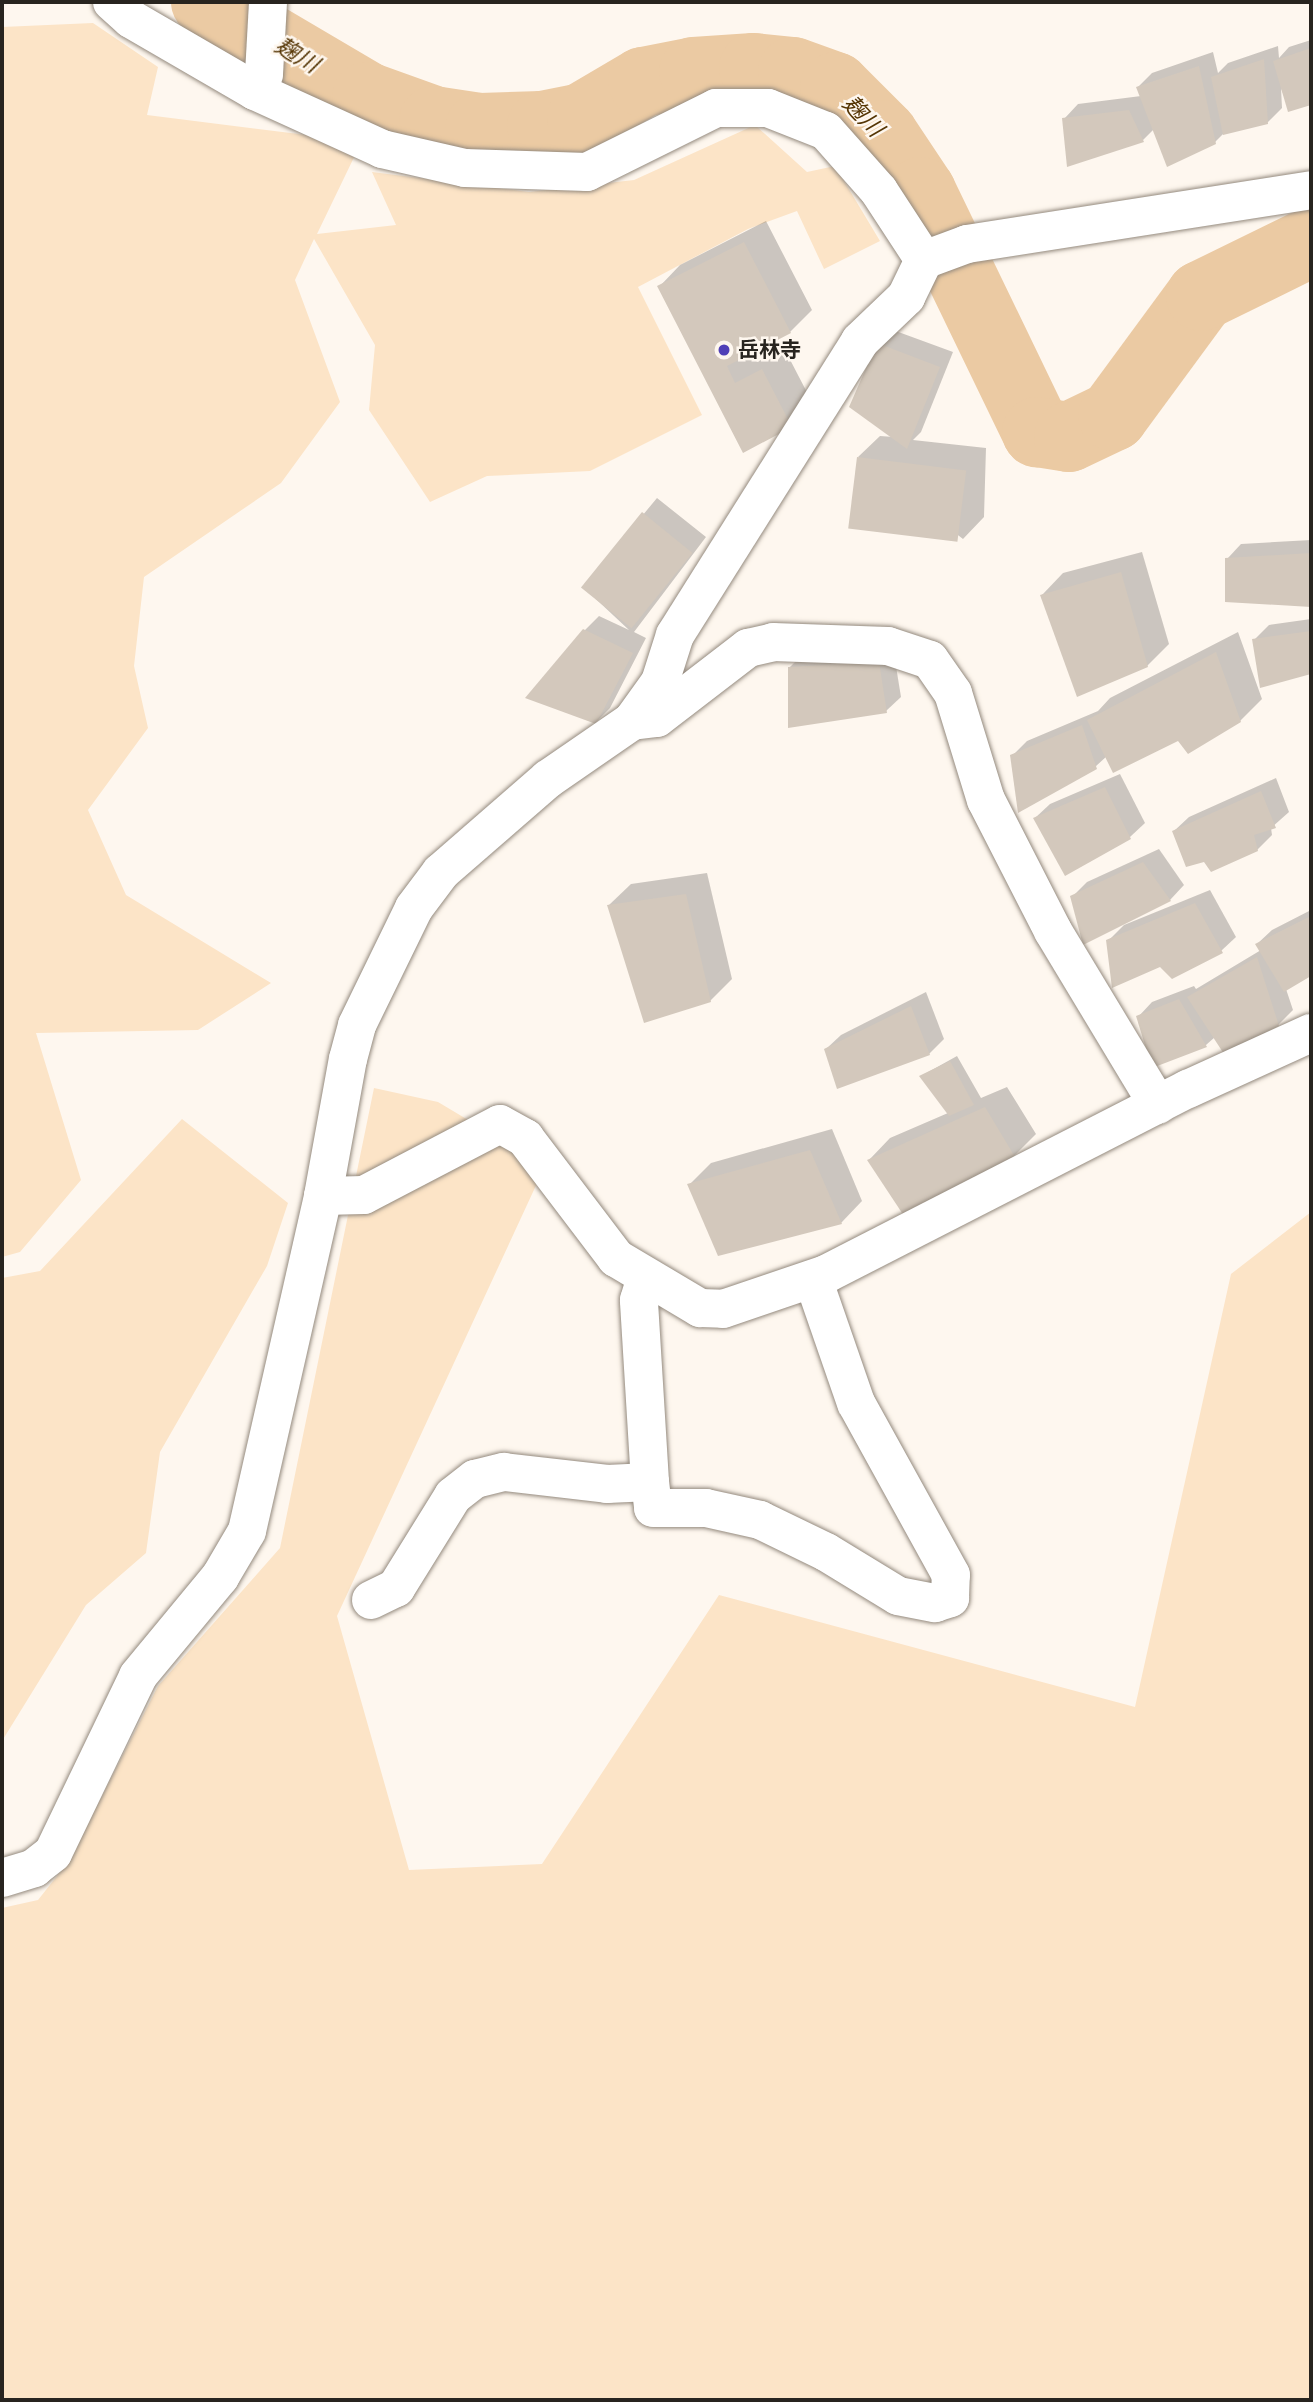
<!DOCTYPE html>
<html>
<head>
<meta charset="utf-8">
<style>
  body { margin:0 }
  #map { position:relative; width:1313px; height:2402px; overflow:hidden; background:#fef7ef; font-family:Rubik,"Noto Sans JP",sans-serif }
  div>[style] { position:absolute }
  .green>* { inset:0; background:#fce4c7 }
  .shadow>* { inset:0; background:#0003 }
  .river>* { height:70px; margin:-35px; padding:0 35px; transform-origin:35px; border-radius:35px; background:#ebcaa3 }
  .building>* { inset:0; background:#d3c8bc; transform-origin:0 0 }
  .roads { filter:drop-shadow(0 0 2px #948a7e) drop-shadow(0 0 2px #948a7e) }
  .minor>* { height:38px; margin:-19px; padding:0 19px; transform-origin:19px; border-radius:19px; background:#fff }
  .dots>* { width:19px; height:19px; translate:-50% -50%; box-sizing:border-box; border:4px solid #fef7ef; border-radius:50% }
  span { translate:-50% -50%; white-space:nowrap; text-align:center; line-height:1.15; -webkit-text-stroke:5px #fef7ef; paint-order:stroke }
  .poi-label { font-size:21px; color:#28241f; font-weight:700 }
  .left { translate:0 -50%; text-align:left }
  .water-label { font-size:23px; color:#553504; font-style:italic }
  .frame { position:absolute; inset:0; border:4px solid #28241f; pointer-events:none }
</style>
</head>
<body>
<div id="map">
  <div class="green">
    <div style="clip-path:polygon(93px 23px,158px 67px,147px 115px,315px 136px,359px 147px,317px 234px,396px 225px,372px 172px,529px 192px,634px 180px,755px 125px,807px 172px,835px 166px,880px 241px,824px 269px,797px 211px,748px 229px,638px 287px,702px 415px,590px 471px,487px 476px,430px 502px,369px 410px,375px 345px,314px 239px,295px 280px,340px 402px,281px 483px,144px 577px,134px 666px,148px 728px,88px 810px,126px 895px,271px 983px,198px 1030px,36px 1033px,81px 1180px,20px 1252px,2px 1257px,2px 27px)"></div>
    <div style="clip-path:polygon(374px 1088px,438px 1102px,545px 1166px,337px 1616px,409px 1870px,542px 1864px,719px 1595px,1135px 1707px,1231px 1274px,1311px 1212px,1311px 2400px,2px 2400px,2px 1908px,38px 1900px,69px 1861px,158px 1686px,280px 1548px)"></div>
    <div style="clip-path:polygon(182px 1119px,288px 1203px,267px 1266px,160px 1452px,146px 1553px,86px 1605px,2px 1741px,2px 1278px,40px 1271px)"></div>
  </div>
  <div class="shadow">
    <div style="clip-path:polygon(1311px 40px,1311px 104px,1289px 109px,1281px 88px,1282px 108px,1268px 122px,1224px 133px,1215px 142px,1154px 129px,1143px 140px,1064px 119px,1078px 104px,1141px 96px,1138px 87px,1152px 73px,1213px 52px,1218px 73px,1228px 63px,1278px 46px,1279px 58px,1289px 47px)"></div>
    <div style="clip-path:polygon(766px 221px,812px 310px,790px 332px,752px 352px,757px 362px,784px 348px,813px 404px,744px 450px,659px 287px,680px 265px)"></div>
    <div style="clip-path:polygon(893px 330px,953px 352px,921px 432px,913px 440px,986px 448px,984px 517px,963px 539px,858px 457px,880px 436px,894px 437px,879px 344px)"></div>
    <div style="clip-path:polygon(657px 498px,706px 537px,634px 632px,646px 638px,610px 708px,596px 722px,584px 631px,599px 616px,629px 630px,583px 587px)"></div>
    <div style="clip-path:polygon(1311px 540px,1311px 605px,1227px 600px,1227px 559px,1241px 544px)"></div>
    <div style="clip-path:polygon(1142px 552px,1169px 644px,1147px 666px,1042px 595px,1063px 573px)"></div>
    <div style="clip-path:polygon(1311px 619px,1311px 673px,1261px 686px,1254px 640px,1269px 625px)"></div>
    <div style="clip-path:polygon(1238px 632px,1262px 699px,1240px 721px,1107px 756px,1095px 767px,1012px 756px,1027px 741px,1098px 711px,1110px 698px)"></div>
    <div style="clip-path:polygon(893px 648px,901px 697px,886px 711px,790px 667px,804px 653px)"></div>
    <div style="clip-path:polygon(1120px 774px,1145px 823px,1130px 837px,1066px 874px,1035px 818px,1050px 804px)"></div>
    <div style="clip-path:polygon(1276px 778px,1289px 812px,1271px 828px,1272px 835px,1257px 850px,1174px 831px,1189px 817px)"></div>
    <div style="clip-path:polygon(1159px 849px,1184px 885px,1170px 900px,1072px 897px,1087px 882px)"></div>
    <div style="clip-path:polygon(707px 873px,732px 979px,710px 1001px,609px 905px,631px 884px)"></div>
    <div style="clip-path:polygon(1210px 890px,1236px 937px,1221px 951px,1108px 941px,1124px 925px)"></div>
    <div style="clip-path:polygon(1311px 910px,1311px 974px,1286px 989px,1293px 1010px,1278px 1025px,1215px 1037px,1206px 1045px,1153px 1066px,1138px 1017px,1152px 1002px,1194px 986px,1196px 989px,1261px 950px,1257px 944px,1272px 930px)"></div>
    <div style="clip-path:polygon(926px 992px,944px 1039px,929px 1054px,826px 1049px,841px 1035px)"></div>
    <div style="clip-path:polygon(957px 1056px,981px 1098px,1007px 1087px,1036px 1134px,1014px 1156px,909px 1219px,869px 1160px,890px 1138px,948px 1113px,921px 1076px)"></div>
    <div style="clip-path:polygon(832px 1129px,862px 1201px,841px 1223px,689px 1185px,711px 1163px)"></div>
  </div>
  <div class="river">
    <div style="left:206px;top:2px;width:187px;rotate:30.5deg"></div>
    <div style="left:367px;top:97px;width:71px;rotate:19.7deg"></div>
    <div style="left:434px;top:121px;width:47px;rotate:8.7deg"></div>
    <div style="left:480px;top:128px;width:62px;rotate:-1.8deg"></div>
    <div style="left:542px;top:126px;width:41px;rotate:-11.3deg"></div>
    <div style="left:582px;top:118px;width:71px;rotate:-30.5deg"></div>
    <div style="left:643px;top:82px;width:52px;rotate:-11.1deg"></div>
    <div style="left:694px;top:72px;width:60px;rotate:-3.8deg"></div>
    <div style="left:754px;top:68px;width:39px;rotate:6deg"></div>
    <div style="left:793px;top:72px;width:45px;rotate:19.7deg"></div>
    <div style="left:835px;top:87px;width:68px;rotate:45deg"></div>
    <div style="left:883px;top:135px;width:69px;rotate:56.3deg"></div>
    <div style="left:921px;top:192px;width:267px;rotate:64.2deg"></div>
    <div style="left:1037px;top:432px;width:32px;rotate:9deg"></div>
    <div style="left:1069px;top:437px;width:49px;rotate:-25.5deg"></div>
    <div style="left:1113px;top:416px;width:149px;rotate:-53.7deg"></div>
    <div style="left:1201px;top:296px;width:123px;rotate:-26.1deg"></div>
  </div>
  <div class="building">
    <div style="clip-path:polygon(1311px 48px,1311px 105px,1288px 112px,1273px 61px)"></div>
    <div style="clip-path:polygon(1264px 59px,1268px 124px,1223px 135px,1211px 77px)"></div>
    <div style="clip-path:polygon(1199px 66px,1216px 144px,1167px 167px,1136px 87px)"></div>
    <div style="clip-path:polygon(1129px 110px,1144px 142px,1067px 167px,1062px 118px)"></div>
    <div style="clip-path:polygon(744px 242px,791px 333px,727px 366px,735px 383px,762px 369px,792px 427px,743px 453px,657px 286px)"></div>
    <div style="clip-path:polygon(877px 343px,940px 367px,907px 449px,849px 407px)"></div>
    <div style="left:857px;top:457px;width:110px;height:72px;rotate:7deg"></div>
    <div style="left:642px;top:512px;width:65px;height:97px;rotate:39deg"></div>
    <div style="clip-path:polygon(1311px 553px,1311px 607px,1225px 602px,1225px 558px)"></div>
    <div style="clip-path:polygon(1121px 572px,1148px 667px,1077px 697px,1040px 595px)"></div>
    <div style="clip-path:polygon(583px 629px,633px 653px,596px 724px,525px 698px)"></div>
    <div style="clip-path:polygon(1311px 631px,1311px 674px,1260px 688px,1252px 639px)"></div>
    <div style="clip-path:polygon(1216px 652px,1241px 722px,1188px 754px,1178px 741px,1113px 773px,1087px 720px)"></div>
    <div style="clip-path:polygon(879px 662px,887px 713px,788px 728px,788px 667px)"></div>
    <div style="clip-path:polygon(1082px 725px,1097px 769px,1018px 813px,1010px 755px)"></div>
    <div style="clip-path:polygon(1105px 787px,1131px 839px,1065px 876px,1033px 818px)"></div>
    <div style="clip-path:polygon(1261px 791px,1276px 828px,1254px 835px,1258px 851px,1211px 872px,1204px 862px,1186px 867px,1172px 831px)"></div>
    <div style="clip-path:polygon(1143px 862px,1171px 901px,1083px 945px,1070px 896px)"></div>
    <div style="clip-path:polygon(686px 894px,711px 1002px,644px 1023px,607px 905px)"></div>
    <div style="clip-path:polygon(1195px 903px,1223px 953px,1172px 979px,1160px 967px,1112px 988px,1106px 940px)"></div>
    <div style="clip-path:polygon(1311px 916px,1311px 976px,1284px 992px,1255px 944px)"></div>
    <div style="clip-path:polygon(1257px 957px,1279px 1026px,1224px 1054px,1187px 997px)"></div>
    <div style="clip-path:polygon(1179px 999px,1207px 1047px,1152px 1068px,1136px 1016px)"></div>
    <div style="clip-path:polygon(911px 1006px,930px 1055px,837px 1089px,824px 1049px)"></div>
    <div style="clip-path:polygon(950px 1061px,974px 1105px,949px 1116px,919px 1076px)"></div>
    <div style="clip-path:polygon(985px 1107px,1015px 1157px,908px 1222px,867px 1160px)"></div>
    <div style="clip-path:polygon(810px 1150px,842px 1224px,718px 1256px,687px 1184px)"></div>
  </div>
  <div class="roads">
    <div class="minor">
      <div style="left:112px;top:2px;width:25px;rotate:42deg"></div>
      <div style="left:131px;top:19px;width:143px;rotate:30.1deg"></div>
      <div style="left:255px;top:91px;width:140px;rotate:24.5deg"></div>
      <div style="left:382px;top:149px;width:85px;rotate:12.9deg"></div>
      <div style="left:465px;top:168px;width:122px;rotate:1.9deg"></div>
      <div style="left:587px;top:172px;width:144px;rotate:-26.4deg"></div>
      <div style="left:716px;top:108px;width:52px"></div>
      <div style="left:768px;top:108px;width:62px;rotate:21.6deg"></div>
      <div style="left:826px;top:131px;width:80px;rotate:48.5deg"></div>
      <div style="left:879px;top:191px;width:82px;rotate:56.9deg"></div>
      <div style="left:255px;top:91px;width:19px;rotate:-62deg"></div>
      <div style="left:264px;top:74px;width:72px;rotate:-86.8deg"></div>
      <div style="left:924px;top:260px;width:46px;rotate:-20.4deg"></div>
      <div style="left:967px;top:244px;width:348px;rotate:-8.9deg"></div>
      <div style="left:632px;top:721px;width:25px;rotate:-7deg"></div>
      <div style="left:657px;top:718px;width:115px;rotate:-37.6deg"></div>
      <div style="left:748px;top:648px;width:26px;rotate:-13deg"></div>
      <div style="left:773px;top:642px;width:115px;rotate:2deg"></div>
      <div style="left:888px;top:646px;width:44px;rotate:18.4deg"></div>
      <div style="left:930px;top:660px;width:40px;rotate:55.1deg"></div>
      <div style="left:953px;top:693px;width:112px;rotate:72.9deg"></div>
      <div style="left:986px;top:800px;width:147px;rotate:62.9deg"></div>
      <div style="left:1053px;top:931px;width:203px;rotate:58.9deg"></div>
      <div style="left:323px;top:1196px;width:41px;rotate:-1.4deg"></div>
      <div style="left:364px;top:1195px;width:153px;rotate:-27.6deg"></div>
      <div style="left:500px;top:1124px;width:29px;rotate:29deg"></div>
      <div style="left:525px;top:1138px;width:151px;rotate:52.8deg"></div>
      <div style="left:616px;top:1258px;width:98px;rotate:30.8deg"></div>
      <div style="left:700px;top:1308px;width:23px;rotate:2deg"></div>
      <div style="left:723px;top:1309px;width:109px;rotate:-18.8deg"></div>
      <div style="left:826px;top:1274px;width:407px;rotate:-27.1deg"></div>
      <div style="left:1188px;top:1089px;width:135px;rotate:-24.5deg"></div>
      <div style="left:650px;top:1482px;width:26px;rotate:83deg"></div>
      <div style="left:653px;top:1508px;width:53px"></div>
      <div style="left:706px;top:1508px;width:55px;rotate:12.5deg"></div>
      <div style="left:760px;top:1520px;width:73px;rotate:25.9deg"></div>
      <div style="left:826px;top:1552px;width:84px;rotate:31.4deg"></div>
      <div style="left:898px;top:1596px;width:38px;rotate:11deg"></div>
      <div style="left:935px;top:1603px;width:16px;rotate:-18deg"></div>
      <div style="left:950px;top:1598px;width:23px;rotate:-88deg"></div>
      <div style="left:951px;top:1575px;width:196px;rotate:-118.9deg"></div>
      <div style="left:856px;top:1403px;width:131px;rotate:-109.1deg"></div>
      <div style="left:371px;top:1600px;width:28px;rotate:-26deg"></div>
      <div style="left:396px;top:1588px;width:108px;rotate:-58.2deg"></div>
      <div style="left:453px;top:1496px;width:28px;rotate:-38deg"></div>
      <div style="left:475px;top:1479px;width:30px;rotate:-14deg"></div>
      <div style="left:504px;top:1472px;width:104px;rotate:6.6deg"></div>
      <div style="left:607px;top:1484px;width:43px;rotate:-2.7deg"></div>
      <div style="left:650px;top:1482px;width:182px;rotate:-93.5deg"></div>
      <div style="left:639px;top:1300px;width:24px;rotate:-73deg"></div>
      <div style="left:2px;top:1878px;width:34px;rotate:-17deg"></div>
      <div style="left:34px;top:1868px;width:24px;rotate:-38deg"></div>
      <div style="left:53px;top:1853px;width:196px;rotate:-64.3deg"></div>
      <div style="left:138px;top:1676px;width:129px;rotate:-50.4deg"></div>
      <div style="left:220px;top:1577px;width:53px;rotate:-59.6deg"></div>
      <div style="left:247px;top:1531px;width:344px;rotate:-77.2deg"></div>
      <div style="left:323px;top:1196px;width:139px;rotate:-79.7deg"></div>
      <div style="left:348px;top:1059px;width:35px;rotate:-75deg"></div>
      <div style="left:357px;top:1025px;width:130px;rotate:-64deg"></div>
      <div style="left:414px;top:908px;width:45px;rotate:-53.1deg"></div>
      <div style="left:441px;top:872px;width:142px;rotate:-41deg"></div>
      <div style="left:548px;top:779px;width:102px;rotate:-34.6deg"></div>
      <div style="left:632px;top:721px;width:48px;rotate:-54.3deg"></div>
      <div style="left:660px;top:682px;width:49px;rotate:-72.3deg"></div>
      <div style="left:675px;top:635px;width:347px;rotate:-57.8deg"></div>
      <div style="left:860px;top:341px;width:64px;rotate:-43.7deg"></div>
      <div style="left:906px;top:297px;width:41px;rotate:-64.1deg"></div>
    </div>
  </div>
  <div class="dots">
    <div style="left:724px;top:350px;background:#5040b7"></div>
  </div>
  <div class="poi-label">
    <span class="left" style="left:738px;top:350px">岳林寺</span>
  </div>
  <div class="water-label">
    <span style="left:297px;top:55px;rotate:31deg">麹川</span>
    <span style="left:863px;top:116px;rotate:46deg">麹川</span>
  </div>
  <div class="frame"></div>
</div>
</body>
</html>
